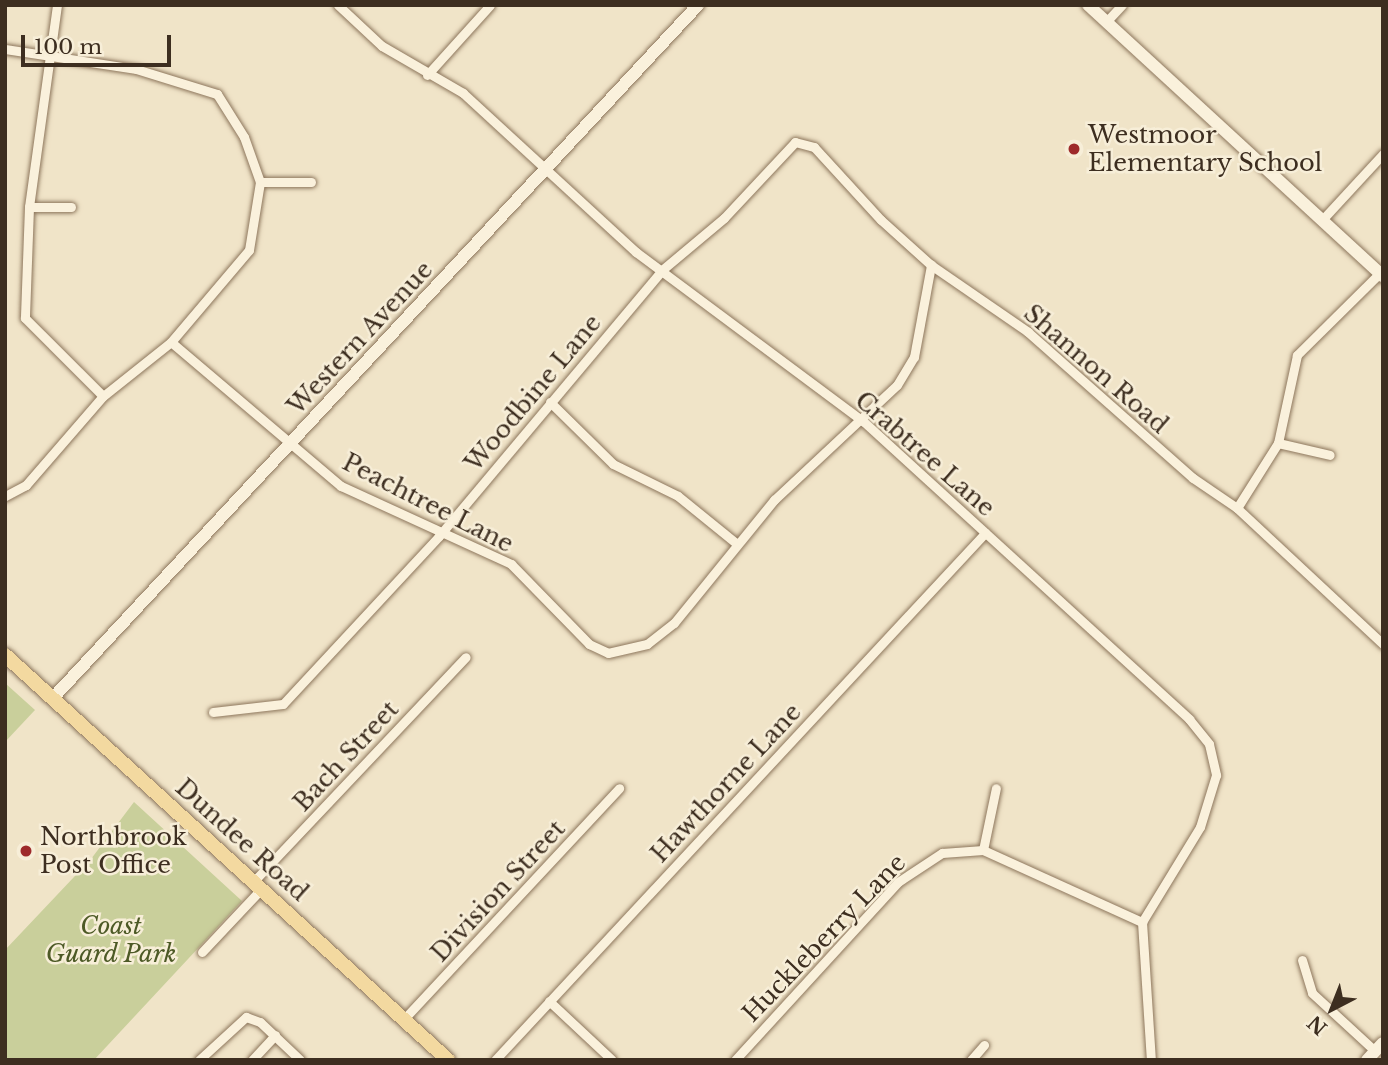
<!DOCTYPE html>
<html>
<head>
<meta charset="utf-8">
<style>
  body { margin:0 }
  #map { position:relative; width:1388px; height:1065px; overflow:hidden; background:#f0e4c8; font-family:"Libre Baskerville",serif }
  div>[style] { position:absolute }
  .green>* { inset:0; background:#c9cf9b }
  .roads { filter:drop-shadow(0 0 2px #8d765c) drop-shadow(0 0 2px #8d765c) }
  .street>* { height:9px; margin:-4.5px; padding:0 4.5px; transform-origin:4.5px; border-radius:4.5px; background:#faf1dc }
  .secondary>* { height:12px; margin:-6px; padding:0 6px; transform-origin:6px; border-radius:6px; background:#faf1dc }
  .primary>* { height:14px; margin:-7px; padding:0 7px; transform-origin:7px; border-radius:7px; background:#f3d9a0 }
  .dots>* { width:19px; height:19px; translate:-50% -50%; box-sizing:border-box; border:4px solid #f7eed8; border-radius:50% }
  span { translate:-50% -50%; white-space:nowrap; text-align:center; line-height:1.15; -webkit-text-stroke:5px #f7eed8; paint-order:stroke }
  .poi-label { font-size:24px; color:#3d2e20 }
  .left { translate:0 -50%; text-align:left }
  .street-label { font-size:24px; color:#3d2e20 }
  .park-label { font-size:24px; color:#4d5a26; font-style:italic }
  .frame { position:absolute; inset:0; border:7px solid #3d2e20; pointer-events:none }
  .north { position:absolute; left:1297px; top:974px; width:70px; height:70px; -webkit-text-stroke:5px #f7eed8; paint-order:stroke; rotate:222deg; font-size:19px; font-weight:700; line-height:28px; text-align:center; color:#3d2e20 }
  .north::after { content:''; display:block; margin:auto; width:24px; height:32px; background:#3d2e20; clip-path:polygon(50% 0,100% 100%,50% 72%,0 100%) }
  .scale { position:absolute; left:21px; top:35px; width:150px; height:32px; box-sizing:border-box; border:4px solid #3d2e20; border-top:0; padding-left:9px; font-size:21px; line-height:24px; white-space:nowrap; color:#3d2e20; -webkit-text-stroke:5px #f7eed8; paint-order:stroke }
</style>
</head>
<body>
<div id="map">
  <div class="green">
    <div style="clip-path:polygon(5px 683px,35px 710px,5px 742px)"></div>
    <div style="clip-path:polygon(134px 802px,242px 901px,94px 1060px,7px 1060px,5px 950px,91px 859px)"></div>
  </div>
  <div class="roads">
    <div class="street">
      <div style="left:57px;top:5px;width:204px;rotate:97.9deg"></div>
      <div style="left:29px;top:207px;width:111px;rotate:92.1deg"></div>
      <div style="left:25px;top:318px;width:110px;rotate:45deg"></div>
      <div style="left:338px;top:5px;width:60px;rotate:43deg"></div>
      <div style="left:382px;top:46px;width:94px;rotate:30.1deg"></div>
      <div style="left:463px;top:93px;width:235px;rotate:42.6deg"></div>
      <div style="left:636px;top:252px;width:283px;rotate:36.7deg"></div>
      <div style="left:863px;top:421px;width:442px;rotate:42.4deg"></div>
      <div style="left:1189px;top:719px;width:32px;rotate:51deg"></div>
      <div style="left:1209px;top:744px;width:32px;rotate:77deg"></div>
      <div style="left:1216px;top:775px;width:54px;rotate:107.1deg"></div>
      <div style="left:1200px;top:827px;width:111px;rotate:121.4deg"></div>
      <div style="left:1142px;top:922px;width:138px;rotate:86.3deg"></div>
      <div style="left:1106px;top:22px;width:23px;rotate:-47deg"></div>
      <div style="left:5px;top:49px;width:133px;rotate:8.7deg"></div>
      <div style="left:136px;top:69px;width:85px;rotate:17.2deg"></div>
      <div style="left:217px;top:94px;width:51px;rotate:57.9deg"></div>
      <div style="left:244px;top:137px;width:48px;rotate:70.4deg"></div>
      <div style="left:260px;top:182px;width:69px;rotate:99.2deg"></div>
      <div style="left:249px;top:250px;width:121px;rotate:130.3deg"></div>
      <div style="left:171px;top:342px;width:87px;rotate:141.5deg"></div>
      <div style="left:103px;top:396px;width:118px;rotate:130.9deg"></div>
      <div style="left:26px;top:485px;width:24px;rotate:152deg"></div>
      <div style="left:427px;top:75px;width:94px;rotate:-48deg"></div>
      <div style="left:260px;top:182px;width:51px"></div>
      <div style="left:29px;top:207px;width:42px"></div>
      <div style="left:1322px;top:220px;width:90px;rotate:-47.3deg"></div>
      <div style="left:171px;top:342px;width:223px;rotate:40.3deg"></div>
      <div style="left:341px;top:486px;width:187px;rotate:24.6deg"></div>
      <div style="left:511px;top:564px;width:112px;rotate:45.7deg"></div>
      <div style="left:589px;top:644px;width:21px;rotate:25deg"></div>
      <div style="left:608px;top:653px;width:40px;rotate:-13deg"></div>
      <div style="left:647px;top:644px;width:34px;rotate:-38deg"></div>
      <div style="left:674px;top:623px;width:159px;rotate:-50.9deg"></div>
      <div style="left:774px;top:500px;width:168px;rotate:-43.1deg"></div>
      <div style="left:897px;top:385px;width:33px;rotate:-59deg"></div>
      <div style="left:914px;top:357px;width:94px;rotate:-79.5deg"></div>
      <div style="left:550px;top:402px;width:88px;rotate:44.5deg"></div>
      <div style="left:613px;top:464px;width:72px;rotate:26.2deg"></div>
      <div style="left:678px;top:496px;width:76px;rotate:39.1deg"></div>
      <div style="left:1278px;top:443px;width:53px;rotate:13deg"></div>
      <div style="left:1237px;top:508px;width:77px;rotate:-57.8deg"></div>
      <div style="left:1278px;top:443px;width:90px;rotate:-77.8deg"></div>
      <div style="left:1297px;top:355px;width:117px;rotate:-44.7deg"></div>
      <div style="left:213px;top:712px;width:70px;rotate:-6.5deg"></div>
      <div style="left:283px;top:704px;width:229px;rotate:-47.1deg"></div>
      <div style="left:439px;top:536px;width:347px;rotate:-50deg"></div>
      <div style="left:662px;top:270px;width:81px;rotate:-40deg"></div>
      <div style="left:724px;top:218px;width:104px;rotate:-46.9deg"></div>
      <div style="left:795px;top:142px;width:20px;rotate:15deg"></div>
      <div style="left:814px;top:147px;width:99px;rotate:47.5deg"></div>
      <div style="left:881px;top:220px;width:67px;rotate:42deg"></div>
      <div style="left:931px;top:265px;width:118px;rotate:34.6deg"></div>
      <div style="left:1028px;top:332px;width:220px;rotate:41.5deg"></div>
      <div style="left:1193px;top:478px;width:53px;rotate:34.3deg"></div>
      <div style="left:1237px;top:508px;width:200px;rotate:43deg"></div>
      <div style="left:983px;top:850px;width:63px;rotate:-78.2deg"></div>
      <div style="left:254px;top:881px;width:308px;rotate:-46.6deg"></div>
      <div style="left:202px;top:952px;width:88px;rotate:-46.8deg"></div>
      <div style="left:1302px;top:960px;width:34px;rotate:73deg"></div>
      <div style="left:1312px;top:993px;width:86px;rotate:42.6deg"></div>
      <div style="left:549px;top:1001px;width:86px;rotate:43.1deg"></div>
      <div style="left:403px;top:1020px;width:317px;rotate:-47deg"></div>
      <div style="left:199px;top:1060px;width:64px;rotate:-42.5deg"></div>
      <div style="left:246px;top:1017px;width:15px;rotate:20deg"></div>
      <div style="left:260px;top:1022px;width:55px;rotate:43.5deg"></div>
      <div style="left:252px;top:1060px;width:34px;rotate:-47deg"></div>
      <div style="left:495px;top:1060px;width:720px;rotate:-47.08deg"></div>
      <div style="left:735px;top:1060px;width:241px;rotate:-47.5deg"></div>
      <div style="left:898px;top:882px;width:53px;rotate:-33.4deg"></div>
      <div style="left:942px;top:853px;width:41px;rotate:-4.2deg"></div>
      <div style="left:983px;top:850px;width:175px;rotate:24.4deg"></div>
      <div style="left:971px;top:1060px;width:20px;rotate:-49deg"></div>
    </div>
    <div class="secondary">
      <div style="left:1088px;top:5px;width:401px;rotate:42.6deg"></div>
      <div style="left:52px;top:699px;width:948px;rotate:-47.05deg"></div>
      <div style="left:1367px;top:1060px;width:23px;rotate:-47deg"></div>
    </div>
    <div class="primary">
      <div style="left:5px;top:655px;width:600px;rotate:42.43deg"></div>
    </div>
  </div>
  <div class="dots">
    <div style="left:1074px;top:149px;background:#9e2a2b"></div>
    <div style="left:26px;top:851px;background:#9e2a2b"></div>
  </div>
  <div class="poi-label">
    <span class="left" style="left:1088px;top:149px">Westmoor<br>Elementary School</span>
    <span class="left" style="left:40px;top:851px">Northbrook<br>Post Office</span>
  </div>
  <div class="street-label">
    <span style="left:360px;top:338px;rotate:-47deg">Western Avenue</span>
    <span style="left:1096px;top:369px;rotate:41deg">Shannon Road</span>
    <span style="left:533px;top:393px;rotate:-50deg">Woodbine Lane</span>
    <span style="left:925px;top:454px;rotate:41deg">Crabtree Lane</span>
    <span style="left:428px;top:503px;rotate:27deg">Peachtree Lane</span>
    <span style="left:346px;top:756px;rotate:-47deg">Bach Street</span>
    <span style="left:726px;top:783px;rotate:-47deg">Hawthorne Lane</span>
    <span style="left:242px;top:840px;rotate:42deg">Dundee Road</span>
    <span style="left:498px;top:891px;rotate:-47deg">Division Street</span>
    <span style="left:824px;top:938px;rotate:-46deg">Huckleberry Lane</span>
  </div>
  <div class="park-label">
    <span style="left:111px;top:940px">Coast<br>Guard Park</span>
  </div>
  <div class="frame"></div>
  <div class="north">N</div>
  <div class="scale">100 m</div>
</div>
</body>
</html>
